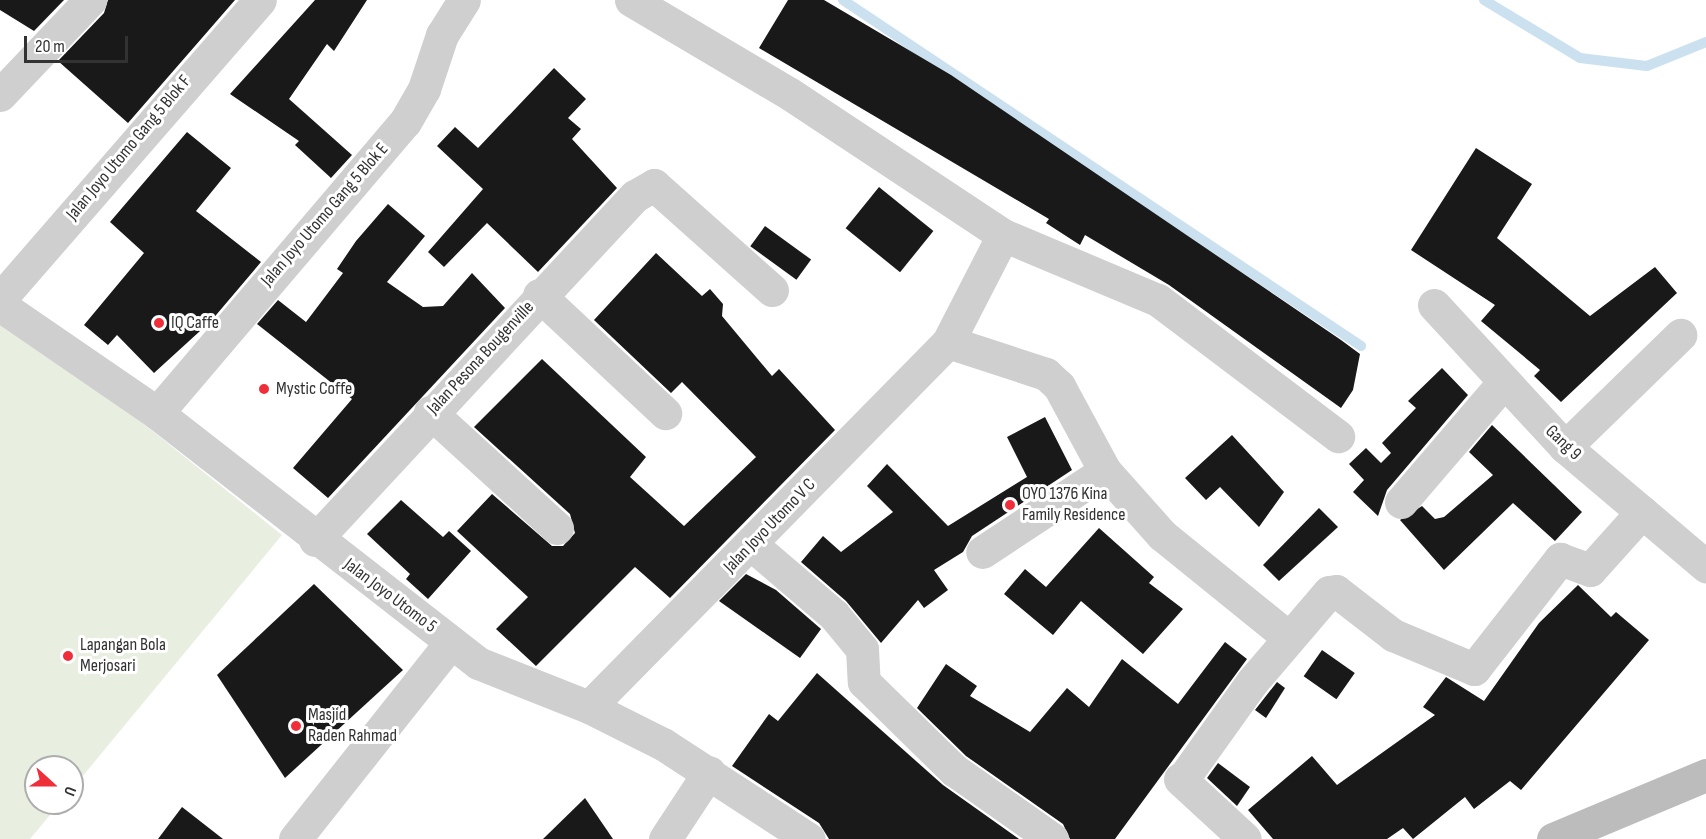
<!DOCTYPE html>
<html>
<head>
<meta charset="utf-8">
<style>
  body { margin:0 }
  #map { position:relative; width:1706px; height:839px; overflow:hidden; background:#fff; font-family:"Sofia Sans Condensed",sans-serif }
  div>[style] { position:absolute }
  .green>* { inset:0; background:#e8efe0 }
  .stream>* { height:10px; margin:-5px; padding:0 5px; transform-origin:5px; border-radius:5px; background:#cce1ef }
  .building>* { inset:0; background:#191919; transform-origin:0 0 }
  .minor>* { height:33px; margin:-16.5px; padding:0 16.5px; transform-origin:16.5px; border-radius:16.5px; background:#cfcfcf }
  .secondary>* { height:33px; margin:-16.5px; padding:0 16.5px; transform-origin:16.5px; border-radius:16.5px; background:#bcbcbc }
  .dots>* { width:16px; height:16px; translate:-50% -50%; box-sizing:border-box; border:3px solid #fff; border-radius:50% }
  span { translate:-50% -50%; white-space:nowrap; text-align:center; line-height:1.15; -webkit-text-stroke:6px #fff; paint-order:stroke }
  .street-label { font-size:18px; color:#323232 }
  .poi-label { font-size:18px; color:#323232 }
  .left { translate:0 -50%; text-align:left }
  .north { position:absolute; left:24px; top:755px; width:60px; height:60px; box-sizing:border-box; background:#fff; border:2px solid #adadad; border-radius:50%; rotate:111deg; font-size:16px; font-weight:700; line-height:24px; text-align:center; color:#323232 }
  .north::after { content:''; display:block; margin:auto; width:21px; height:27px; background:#f02e3a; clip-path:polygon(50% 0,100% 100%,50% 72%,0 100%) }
  .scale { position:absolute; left:24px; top:36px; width:104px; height:27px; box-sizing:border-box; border:3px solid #323232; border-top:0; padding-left:8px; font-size:18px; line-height:21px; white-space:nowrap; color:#323232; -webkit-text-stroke:4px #fff; paint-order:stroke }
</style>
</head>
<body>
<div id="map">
  <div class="green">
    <div style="clip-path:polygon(0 324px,114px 400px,282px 535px,72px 789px,72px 767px,36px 767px,36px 803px,60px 803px,30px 839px,0 839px)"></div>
  </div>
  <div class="stream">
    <div style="left:843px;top:0;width:623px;rotate:33.74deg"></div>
    <div style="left:1484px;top:0;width:112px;rotate:31.1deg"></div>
    <div style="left:1580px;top:58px;width:67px;rotate:6.8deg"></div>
    <div style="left:1647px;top:66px;width:64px;rotate:-22.1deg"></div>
  </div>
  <div class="building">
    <div style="clip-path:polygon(0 0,64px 0,34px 31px,0 10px)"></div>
    <div style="clip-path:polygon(108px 0,235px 0,128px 123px,58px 61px,104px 13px)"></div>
    <div style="clip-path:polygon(315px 0,367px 0,334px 51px,327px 44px,289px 99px,352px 155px,331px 178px,295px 145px,299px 141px,230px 94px)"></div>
    <div style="clip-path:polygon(788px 0,824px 0,951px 75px,1341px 340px,1360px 354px,1353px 390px,1341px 408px,1169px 285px,1085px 235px,1080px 245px,1046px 223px,1049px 219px,759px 48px)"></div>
    <div style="clip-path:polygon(554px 68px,586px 99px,568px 118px,581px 129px,572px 139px,617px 188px,538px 272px,487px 223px,444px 267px,428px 252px,483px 189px,437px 146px,455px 127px,478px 148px)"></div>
    <div style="clip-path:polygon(187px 132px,231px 168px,196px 211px,261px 262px,211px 321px,154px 373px,117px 335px,108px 345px,84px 325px,144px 253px,110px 222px)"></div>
    <div style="clip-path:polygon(1476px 148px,1532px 184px,1497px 238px,1590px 316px,1655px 267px,1677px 293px,1561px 402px,1534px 376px,1540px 370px,1481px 321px,1495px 305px,1411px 250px)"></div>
    <div style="left:879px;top:187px;width:70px;height:53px;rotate:39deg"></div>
    <div style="clip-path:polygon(388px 204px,425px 236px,387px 282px,423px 307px,443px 306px,472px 273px,505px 308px,328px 498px,293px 468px,352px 399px,257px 324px,278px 300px,306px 322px,343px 273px,337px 269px,356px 241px)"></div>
    <div style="left:765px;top:226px;width:57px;height:25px;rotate:36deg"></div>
    <div style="clip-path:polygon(656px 253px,702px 296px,710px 289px,723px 304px,722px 316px,772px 376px,779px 369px,835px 430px,670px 598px,635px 567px,536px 666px,496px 629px,528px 597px,457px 531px,492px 494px,552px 546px,563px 546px,575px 533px,570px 514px,474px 427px,542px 359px,646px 457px,630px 477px,684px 526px,756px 457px,682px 382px,671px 393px,594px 320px)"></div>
    <div style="clip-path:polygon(1442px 368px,1468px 395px,1387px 490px,1378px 516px,1353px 492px,1364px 480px,1349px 464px,1366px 448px,1381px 463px,1391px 453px,1382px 443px,1416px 408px,1408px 401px)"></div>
    <div style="clip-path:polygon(1045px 417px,1072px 470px,972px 536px,963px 552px,934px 570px,948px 590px,924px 608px,918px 600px,881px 643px,846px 601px,801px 562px,823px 536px,841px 552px,893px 512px,867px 486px,887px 464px,948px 526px,1027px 477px,1007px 437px)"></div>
    <div style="clip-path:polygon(1492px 425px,1582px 512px,1555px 541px,1513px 503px,1444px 570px,1400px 520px,1422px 506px,1435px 519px,1444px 517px,1493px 475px,1469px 452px)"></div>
    <div style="clip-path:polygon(1232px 435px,1284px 492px,1259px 527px,1220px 487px,1206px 500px,1185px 478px)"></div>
    <div style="clip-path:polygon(401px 500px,443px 537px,449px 531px,471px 551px,428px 599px,406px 579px,410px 574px,367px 534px)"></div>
    <div style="clip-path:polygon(1319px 508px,1338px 527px,1279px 581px,1263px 565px)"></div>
    <div style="clip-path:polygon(1099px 528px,1154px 577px,1149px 583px,1183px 609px,1143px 654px,1081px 601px,1053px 635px,1004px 594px,1025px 569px,1046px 587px)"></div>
    <div style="clip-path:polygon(746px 574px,776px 590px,821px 629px,800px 658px,719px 601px)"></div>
    <div style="clip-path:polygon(314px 584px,403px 670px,285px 778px,217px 675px)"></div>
    <div style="clip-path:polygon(1578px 585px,1611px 617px,1616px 612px,1649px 640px,1521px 790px,1510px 781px,1474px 809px,1465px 797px,1413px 839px,1403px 828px,1387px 839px,1273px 839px,1248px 810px,1312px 756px,1337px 785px,1435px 715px,1423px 707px,1446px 677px,1484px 701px,1539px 623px)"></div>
    <div style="clip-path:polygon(1225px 642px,1247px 659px,1115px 839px,1070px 839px,1063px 824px,966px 756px,917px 708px,946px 664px,977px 686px,970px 696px,1030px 732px,1067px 688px,1089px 707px,1122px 659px,1178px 704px)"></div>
    <div style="left:1322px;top:650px;width:40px;height:32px;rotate:35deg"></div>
    <div style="clip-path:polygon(817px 673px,943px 785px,1019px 839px,829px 839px,819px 823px,732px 766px,769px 714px,778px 721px)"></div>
    <div style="clip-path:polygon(1277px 682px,1285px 688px,1266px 718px,1255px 710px)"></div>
    <div style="clip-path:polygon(1218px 763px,1250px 787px,1237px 806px,1207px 778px)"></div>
    <div style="clip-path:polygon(585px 798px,613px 839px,543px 839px)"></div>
    <div style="clip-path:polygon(182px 807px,223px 839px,158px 839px)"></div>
  </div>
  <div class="minor">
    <div style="left:631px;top:0;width:185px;rotate:30.6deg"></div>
    <div style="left:790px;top:94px;width:255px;rotate:33.5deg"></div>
    <div style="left:1003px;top:235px;width:168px;rotate:22.8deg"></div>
    <div style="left:1158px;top:300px;width:226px;rotate:37.1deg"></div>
    <div style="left:0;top:95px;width:131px;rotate:-46.5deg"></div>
    <div style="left:539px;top:295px;width:173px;rotate:43.1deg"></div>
    <div style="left:0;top:299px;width:396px;rotate:-49deg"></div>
    <div style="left:0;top:305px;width:191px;rotate:34.5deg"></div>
    <div style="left:157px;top:413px;width:407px;rotate:37.9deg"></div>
    <div style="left:478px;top:663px;width:119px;rotate:21.6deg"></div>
    <div style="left:589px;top:707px;width:83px;rotate:26.6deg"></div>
    <div style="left:663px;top:744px;width:174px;rotate:33.1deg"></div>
    <div style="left:1434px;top:305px;width:193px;rotate:47.3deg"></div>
    <div style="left:1565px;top:447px;width:185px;rotate:40.2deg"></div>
    <div style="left:948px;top:342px;width:103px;rotate:18.1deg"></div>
    <div style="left:1046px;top:374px;width:18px;rotate:43deg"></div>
    <div style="left:1059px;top:386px;width:97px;rotate:61.6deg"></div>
    <div style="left:1105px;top:471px;width:147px;rotate:146.6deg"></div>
    <div style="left:430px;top:412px;width:172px;rotate:42.4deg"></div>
    <div style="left:157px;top:413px;width:382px;rotate:-49.6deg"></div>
    <div style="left:405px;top:122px;width:38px;rotate:-60deg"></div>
    <div style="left:424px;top:89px;width:57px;rotate:-71.6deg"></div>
    <div style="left:442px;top:35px;width:41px;rotate:-57.8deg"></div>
    <div style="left:1565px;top:447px;width:161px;rotate:-44.2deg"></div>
    <div style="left:1105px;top:471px;width:86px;rotate:48.3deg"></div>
    <div style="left:1162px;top:535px;width:149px;rotate:39deg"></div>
    <div style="left:1401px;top:502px;width:158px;rotate:-49.4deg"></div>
    <div style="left:315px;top:540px;width:470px;rotate:-47.1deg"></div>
    <div style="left:635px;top:196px;width:22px;rotate:-30deg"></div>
    <div style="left:654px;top:185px;width:158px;rotate:41.7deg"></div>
    <div style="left:752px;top:545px;width:108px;rotate:40.5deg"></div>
    <div style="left:834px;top:615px;width:44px;rotate:50.5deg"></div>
    <div style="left:862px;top:649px;width:33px;rotate:87deg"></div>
    <div style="left:864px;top:682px;width:126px;rotate:44.4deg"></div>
    <div style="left:954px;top:770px;width:120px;rotate:35.1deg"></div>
    <div style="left:589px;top:707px;width:512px;rotate:-45.47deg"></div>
    <div style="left:948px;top:342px;width:120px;rotate:-62.8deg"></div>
    <div style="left:1180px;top:779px;width:88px;rotate:42.7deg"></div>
    <div style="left:1182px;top:780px;width:120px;rotate:-54.5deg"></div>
    <div style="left:1252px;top:682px;width:118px;rotate:-49.5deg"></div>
    <div style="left:1329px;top:592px;width:7px;rotate:-8deg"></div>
    <div style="left:1336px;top:591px;width:72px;rotate:37.7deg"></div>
    <div style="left:1393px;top:635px;width:88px;rotate:22.8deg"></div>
    <div style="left:1474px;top:669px;width:140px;rotate:-52deg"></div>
    <div style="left:1560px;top:559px;width:32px;rotate:20deg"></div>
    <div style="left:1590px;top:570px;width:78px;rotate:-48.1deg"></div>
    <div style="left:295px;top:839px;width:251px;rotate:-51.6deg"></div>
    <div style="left:665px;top:839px;width:80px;rotate:-56.7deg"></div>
  </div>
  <div class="secondary">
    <div style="left:1553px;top:839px;width:166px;rotate:-22.7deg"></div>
  </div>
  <div class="dots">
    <div style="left:159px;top:323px;background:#f02e3a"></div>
    <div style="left:264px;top:389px;background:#f02e3a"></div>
    <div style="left:1010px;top:505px;background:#f02e3a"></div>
    <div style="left:68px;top:656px;background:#f02e3a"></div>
    <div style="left:296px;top:726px;background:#f02e3a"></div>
  </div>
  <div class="street-label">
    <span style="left:129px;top:148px;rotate:-50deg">Jalan Joyo Utomo Gang 5 Blok F</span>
    <span style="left:325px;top:215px;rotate:-49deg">Jalan Joyo Utomo Gang 5 Blok E</span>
    <span style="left:481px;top:358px;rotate:-47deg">Jalan Pesona Bougenville</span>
    <span style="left:1563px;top:443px;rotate:44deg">Gang 9</span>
    <span style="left:770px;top:526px;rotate:-46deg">Jalan Joyo Utomo V C</span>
    <span style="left:390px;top:596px;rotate:37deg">Jalan Joyo Utomo 5</span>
  </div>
  <div class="poi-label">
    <span class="left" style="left:171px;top:323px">IQ Caffe</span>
    <span class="left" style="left:276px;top:389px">Mystic Coffe</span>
    <span class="left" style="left:1022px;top:505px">OYO 1376 Kina<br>Family Residence</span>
    <span class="left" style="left:80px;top:656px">Lapangan Bola<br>Merjosari</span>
    <span class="left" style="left:308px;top:726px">Masjid<br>Raden Rahmad</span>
  </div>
  <div class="north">U</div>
  <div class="scale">20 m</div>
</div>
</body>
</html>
